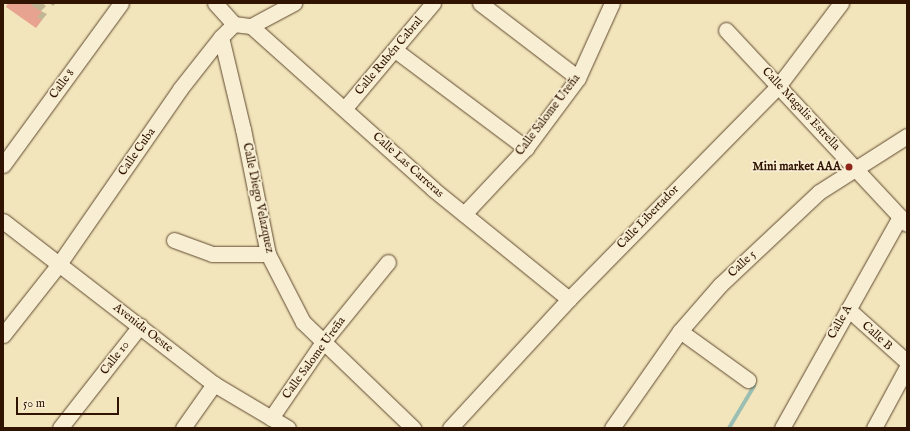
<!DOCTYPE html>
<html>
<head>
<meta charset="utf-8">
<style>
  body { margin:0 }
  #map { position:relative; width:910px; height:431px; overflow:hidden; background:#f2e5bb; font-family:"IM FELL English",serif }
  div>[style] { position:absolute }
  .shadow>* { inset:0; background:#0003 }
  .stream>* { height:4px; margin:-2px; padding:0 2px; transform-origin:2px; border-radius:2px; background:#9bbfb3 }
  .building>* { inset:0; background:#e7a38f }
  .roads { filter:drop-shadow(0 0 1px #60482f) drop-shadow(0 0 1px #60482f) }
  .minor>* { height:15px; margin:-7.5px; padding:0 7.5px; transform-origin:7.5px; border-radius:7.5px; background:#f7eed3 }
  .dots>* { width:11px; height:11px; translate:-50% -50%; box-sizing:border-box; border:2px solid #f7eed3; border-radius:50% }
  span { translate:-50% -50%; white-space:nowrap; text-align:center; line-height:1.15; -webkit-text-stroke:3.5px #f7eed3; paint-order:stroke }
  .street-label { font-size:12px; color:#301300 }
  .poi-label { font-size:12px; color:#301300; font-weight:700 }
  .right { translate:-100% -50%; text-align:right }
  .frame { position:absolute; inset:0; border:4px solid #301300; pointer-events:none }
  .scale { position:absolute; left:16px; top:397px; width:103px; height:18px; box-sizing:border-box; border:2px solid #301300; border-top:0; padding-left:5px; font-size:12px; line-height:14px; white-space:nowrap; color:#301300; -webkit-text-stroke:3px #f7eed3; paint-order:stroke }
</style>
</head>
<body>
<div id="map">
  <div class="shadow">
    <div style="clip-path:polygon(10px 3px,42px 3px,46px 6px,41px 11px,47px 14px,36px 27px)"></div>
    <div style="clip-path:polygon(49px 3px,56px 3px,53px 6px)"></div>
  </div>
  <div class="stream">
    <div style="left:729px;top:428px;width:49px;rotate:-59.2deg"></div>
  </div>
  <div class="building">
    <div style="clip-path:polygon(8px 3px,33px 3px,31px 5px,42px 12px,37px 17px,42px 20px,36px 28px,6px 7px)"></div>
  </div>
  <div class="roads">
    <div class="minor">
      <div style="left:215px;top:3px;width:28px;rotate:48deg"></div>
      <div style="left:480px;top:3px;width:123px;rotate:37.4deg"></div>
      <div style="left:251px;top:26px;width:244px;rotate:41.8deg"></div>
      <div style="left:433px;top:189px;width:175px;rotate:39deg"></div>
      <div style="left:726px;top:30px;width:265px;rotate:47deg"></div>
      <div style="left:221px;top:37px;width:95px;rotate:76.6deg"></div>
      <div style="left:243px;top:129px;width:127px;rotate:78.7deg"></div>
      <div style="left:268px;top:254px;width:76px;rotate:62.8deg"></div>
      <div style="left:303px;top:322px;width:153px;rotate:43.9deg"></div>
      <div style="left:395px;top:50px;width:164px;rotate:36.8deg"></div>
      <div style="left:345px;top:108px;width:137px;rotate:-50deg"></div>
      <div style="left:3px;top:165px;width:200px;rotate:-53.9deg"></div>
      <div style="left:464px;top:214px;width:91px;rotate:-46.8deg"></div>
      <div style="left:526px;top:148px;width:87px;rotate:-53.4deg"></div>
      <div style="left:578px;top:78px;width:82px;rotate:-65.6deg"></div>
      <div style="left:3px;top:221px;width:267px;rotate:37.7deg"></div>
      <div style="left:214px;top:384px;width:86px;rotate:30.7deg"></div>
      <div style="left:174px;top:240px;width:40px;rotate:20.2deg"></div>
      <div style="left:212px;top:254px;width:56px"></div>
      <div style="left:848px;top:309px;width:79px;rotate:41.9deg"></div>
      <div style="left:680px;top:331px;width:84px;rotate:35.8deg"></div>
      <div style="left:3px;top:335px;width:90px;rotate:-51.7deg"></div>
      <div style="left:59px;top:264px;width:213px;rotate:-55.3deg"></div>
      <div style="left:180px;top:89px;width:66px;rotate:-51.7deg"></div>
      <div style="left:221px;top:37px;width:18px;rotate:-45deg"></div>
      <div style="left:234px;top:24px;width:17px;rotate:7deg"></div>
      <div style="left:251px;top:26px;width:49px;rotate:-28.1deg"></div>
      <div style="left:271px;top:418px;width:92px;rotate:-55.6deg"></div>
      <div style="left:323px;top:342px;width:103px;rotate:-50.9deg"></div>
      <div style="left:60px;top:428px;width:130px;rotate:-51.9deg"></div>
      <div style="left:183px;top:428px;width:54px;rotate:-54.8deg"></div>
      <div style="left:450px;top:428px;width:176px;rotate:-47.3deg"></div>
      <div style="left:569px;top:299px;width:300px;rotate:-45.5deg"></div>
      <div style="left:779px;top:85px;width:103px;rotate:-52.9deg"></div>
      <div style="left:612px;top:428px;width:118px;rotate:-55deg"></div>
      <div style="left:680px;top:331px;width:61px;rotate:-49deg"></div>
      <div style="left:720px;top:285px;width:136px;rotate:-43.2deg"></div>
      <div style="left:819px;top:192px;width:104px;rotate:-32.5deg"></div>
      <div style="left:782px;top:428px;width:242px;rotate:-60.8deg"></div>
      <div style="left:874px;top:428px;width:69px;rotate:-61.6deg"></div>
    </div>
  </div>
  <div class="dots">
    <div style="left:849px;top:167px;background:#8f2418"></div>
  </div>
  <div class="street-label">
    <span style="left:389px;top:56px;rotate:-50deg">Calle Rubén Cabral</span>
    <span style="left:62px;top:84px;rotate:-54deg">Calle 8</span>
    <span style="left:801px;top:109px;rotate:47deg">Calle Magalis Estrella</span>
    <span style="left:548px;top:115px;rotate:-53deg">Calle Salome Ureña</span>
    <span style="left:137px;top:152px;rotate:-55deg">Calle Cuba</span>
    <span style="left:408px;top:165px;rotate:42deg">Calle Las Carreras</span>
    <span style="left:258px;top:198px;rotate:78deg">Calle Diego Velazquez</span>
    <span style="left:648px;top:217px;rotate:-46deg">Calle Libertador</span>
    <span style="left:742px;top:264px;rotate:-43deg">Calle 5</span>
    <span style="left:840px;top:322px;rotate:-61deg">Calle A</span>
    <span style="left:143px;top:328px;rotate:38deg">Avenida Oeste</span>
    <span style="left:877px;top:336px;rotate:42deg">Calle B</span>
    <span style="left:115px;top:358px;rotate:-52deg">Calle 10</span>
    <span style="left:314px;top:358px;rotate:-54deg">Calle Salome Ureña</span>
  </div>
  <div class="poi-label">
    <span class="right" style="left:841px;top:167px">Mini market AAA</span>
  </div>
  <div class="frame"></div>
  <div class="scale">50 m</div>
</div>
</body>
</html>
